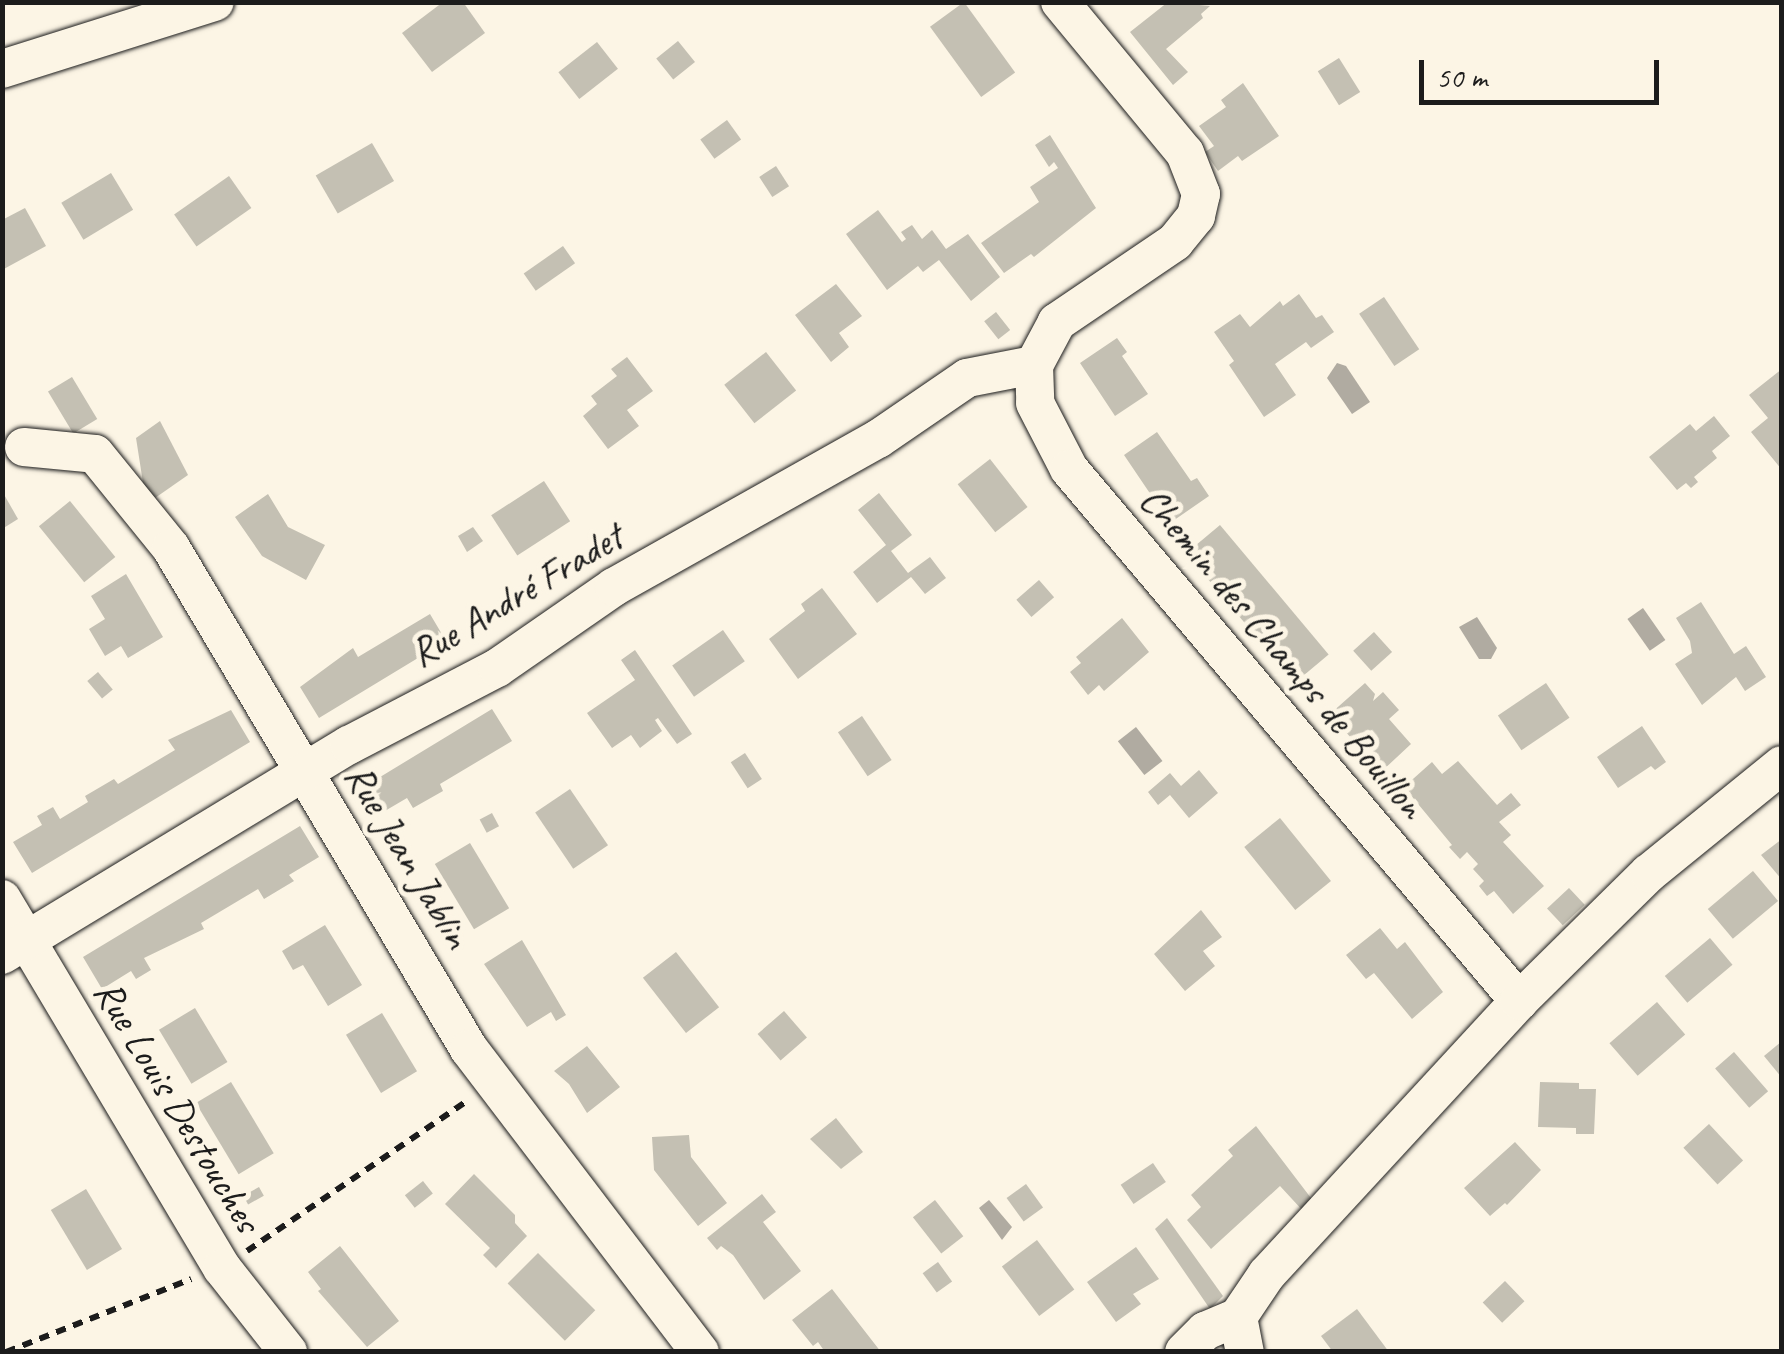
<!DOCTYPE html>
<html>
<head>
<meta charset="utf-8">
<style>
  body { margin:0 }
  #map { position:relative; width:1784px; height:1354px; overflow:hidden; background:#fcf5e5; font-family:Caveat,sans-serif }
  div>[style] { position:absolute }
  .water>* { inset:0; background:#b0aba1; transform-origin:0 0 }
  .building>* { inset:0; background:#c4c0b3; transform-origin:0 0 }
  .path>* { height:6px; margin-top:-3px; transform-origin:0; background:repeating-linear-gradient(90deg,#1c1c1c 0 10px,transparent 0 18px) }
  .roads { filter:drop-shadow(0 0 2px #1c1c1c) drop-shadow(0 0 2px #1c1c1c) }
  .minor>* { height:38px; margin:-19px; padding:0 19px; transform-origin:19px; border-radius:19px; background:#fcf5e5 }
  span { translate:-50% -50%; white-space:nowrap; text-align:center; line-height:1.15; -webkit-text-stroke:10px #fcf5e5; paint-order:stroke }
  .street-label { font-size:40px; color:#1c1c1c }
  .frame { position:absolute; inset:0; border:5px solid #1c1c1c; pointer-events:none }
  .scale { position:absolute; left:1419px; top:60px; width:240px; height:45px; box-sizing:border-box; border:5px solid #1c1c1c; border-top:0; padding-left:12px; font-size:30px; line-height:35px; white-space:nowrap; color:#1c1c1c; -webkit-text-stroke:8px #fcf5e5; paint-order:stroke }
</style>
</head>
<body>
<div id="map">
  <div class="water">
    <div style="clip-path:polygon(1337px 363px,1346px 366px,1370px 402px,1352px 414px,1327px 378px)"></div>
    <div style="left:1643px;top:608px;width:39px;height:19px;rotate:55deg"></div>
    <div style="clip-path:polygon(1477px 617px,1497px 648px,1491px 659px,1479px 659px,1459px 627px)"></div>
    <div style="left:1136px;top:727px;width:43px;height:23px;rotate:52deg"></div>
    <div style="clip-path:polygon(989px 1200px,1012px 1227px,1002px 1240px,979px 1208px)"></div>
  </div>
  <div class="building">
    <div style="clip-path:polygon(443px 2px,463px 2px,485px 33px,432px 72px,402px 33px)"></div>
    <div style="left:964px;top:2px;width:87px;height:42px;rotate:54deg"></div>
    <div style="clip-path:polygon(1168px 2px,1210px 6px,1201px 14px,1203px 18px,1166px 49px,1188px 72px,1173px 85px,1130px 32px)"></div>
    <div style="left:678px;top:41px;width:27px;height:28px;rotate:51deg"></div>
    <div style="left:597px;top:42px;width:34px;height:49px;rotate:52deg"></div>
    <div style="left:1339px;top:58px;width:40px;height:25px;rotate:58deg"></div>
    <div style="clip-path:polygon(1243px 83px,1279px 136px,1242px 161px,1238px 156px,1218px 171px,1205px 152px,1214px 146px,1199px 126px,1226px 107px,1221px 100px)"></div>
    <div style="left:727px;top:120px;width:24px;height:33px;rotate:54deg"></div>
    <div style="clip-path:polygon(1050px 135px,1096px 208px,1034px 257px,1031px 254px,1004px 273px,981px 243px,1039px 202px,1030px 187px,1058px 168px,1054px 162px,1049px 167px,1035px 145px)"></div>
    <div style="left:372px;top:143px;width:44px;height:65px;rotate:60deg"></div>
    <div style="left:776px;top:166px;width:24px;height:20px;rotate:57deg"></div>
    <div style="left:111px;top:173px;width:43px;height:58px;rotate:59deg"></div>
    <div style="left:229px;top:176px;width:39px;height:67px;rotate:55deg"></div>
    <div style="clip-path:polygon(25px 208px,46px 246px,2px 270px,2px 220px)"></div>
    <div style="clip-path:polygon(878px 210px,902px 242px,906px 239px,901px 232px,912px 225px,922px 239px,932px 230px,946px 249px,968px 234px,1000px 277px,971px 301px,939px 260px,923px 272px,918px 266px,887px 290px,846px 234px)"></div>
    <div style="left:563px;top:246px;width:21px;height:48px;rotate:55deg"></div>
    <div style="clip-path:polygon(836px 284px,862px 316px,839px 333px,849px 347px,831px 362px,795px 315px)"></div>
    <div style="clip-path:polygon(1299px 294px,1316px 318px,1322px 315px,1334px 332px,1311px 348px,1306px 342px,1275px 364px,1296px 395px,1264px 417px,1229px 365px,1234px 361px,1214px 332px,1240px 314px,1250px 327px,1280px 301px,1283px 306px)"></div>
    <div style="left:1384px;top:297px;width:63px;height:30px;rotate:56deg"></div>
    <div style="left:996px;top:312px;width:23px;height:15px;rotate:52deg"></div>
    <div style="clip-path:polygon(1117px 338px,1127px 352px,1122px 356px,1148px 394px,1115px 416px,1080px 363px)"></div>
    <div style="left:766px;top:352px;width:49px;height:53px;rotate:52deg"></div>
    <div style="clip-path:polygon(627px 357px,653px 391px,627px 410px,639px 426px,608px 449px,583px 416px,597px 404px,591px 396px,617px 376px,611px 369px)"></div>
    <div style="clip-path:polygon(1782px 369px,1782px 470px,1751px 432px,1768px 418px,1749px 395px)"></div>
    <div style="left:72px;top:377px;width:49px;height:28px;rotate:59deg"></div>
    <div style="clip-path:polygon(1714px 416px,1730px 436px,1712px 451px,1717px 458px,1694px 477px,1698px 482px,1691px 488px,1686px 483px,1677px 490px,1649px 457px,1690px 424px,1696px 431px)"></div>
    <div style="clip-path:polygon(160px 421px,188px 475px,155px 498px,144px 489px,136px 438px)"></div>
    <div style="clip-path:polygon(1157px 432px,1191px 481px,1197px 478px,1209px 496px,1170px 523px,1124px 455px)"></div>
    <div style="left:990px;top:459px;width:61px;height:41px;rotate:52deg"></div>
    <div style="left:544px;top:481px;width:48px;height:63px;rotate:57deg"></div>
    <div style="clip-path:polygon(2px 491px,18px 519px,2px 529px)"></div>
    <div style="clip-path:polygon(879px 493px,912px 535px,891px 551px,908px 573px,930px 557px,946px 578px,925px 594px,911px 577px,877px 603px,853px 572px,886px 545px,858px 510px)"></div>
    <div style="clip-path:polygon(268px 494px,288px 527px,325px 545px,306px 580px,262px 556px,235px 517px)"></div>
    <div style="left:70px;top:501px;width:72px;height:40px;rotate:51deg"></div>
    <div style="left:1220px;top:525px;width:169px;height:44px;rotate:50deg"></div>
    <div style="clip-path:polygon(473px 527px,483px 541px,467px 552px,458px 536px)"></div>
    <div style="clip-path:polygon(126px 574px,163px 637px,128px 658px,121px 646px,105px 656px,89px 629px,105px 619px,91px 596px)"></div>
    <div style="left:1039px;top:580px;width:23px;height:30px;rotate:49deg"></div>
    <div style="clip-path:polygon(822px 588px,857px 634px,798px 679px,769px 639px,805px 611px,801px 604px)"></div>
    <div style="clip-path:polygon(1701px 602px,1734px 654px,1746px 646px,1766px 677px,1745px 691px,1736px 677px,1702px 705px,1675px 664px,1692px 653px,1690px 641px,1676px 618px)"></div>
    <div style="clip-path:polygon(430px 614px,446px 641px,319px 718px,300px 687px,353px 648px,358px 657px)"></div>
    <div style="clip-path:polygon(1122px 618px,1149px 652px,1104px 691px,1099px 685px,1088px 695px,1070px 672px,1081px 663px,1076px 657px)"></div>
    <div style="left:723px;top:630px;width:38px;height:62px;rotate:55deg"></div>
    <div style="left:1374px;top:632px;width:27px;height:28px;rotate:48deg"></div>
    <div style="clip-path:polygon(635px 650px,692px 734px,677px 744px,658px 718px,655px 720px,662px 731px,640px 748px,631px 735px,612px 748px,587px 713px,635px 680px,621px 660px)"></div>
    <div style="left:98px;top:672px;width:23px;height:14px;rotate:50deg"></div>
    <div style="clip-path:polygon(1365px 683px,1375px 694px,1373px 701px,1383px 692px,1399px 710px,1389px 719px,1411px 744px,1381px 772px,1330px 714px)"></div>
    <div style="left:1546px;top:683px;width:42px;height:58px;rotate:56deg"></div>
    <div style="clip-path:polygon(492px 709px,512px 741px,440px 784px,443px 791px,413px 808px,407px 798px,378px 815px,362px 788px)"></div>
    <div style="clip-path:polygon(231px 710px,250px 742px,32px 873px,13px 842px,42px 825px,37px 816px,53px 807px,60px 819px,88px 802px,85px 796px,114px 779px,118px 784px,175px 750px,168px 740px)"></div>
    <div style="left:862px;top:716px;width:53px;height:29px;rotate:56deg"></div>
    <div style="clip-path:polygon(1642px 726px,1666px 762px,1655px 770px,1651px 766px,1618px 788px,1597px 757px)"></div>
    <div style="left:745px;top:753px;width:31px;height:17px;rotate:57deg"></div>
    <div style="clip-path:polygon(1458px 761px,1497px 805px,1511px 793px,1521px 805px,1499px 822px,1511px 835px,1503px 842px,1544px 886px,1513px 914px,1494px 891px,1487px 896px,1479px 886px,1484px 881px,1473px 869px,1478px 864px,1467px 852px,1460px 859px,1449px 847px,1452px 845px,1404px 787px,1432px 762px,1442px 774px)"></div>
    <div style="clip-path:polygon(1199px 770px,1218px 793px,1189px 818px,1170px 795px,1158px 805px,1148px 792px,1170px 773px,1181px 786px)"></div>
    <div style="left:570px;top:789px;width:68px;height:42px;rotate:56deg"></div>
    <div style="left:492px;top:813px;width:15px;height:14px;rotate:62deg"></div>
    <div style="left:1280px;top:818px;width:81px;height:46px;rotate:51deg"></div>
    <div style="clip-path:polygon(300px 826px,319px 857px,289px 875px,294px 881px,264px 899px,258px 889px,201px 923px,204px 929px,144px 958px,151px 970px,136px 979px,131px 971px,102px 989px,83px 957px)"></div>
    <div style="clip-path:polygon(1782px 839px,1782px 880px,1761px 855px)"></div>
    <div style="left:470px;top:843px;width:76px;height:41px;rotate:59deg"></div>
    <div style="left:1753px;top:871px;width:39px;height:59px;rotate:50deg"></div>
    <div style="left:1569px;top:888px;width:23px;height:30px;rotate:47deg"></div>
    <div style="clip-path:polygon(1201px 910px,1222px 937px,1203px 951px,1215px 966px,1185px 991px,1154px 954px)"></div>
    <div style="clip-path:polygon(325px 925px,362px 985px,328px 1006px,303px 965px,293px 970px,282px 951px)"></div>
    <div style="clip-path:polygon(1380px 928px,1397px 949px,1405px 942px,1443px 992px,1412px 1019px,1374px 973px,1366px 979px,1346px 955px)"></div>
    <div style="left:1710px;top:938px;width:35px;height:59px;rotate:50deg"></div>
    <div style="clip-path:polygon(522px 940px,566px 1015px,556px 1021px,551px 1012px,527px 1027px,484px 964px)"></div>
    <div style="left:676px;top:952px;width:70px;height:42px;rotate:52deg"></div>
    <div style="left:1657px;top:1002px;width:43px;height:63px;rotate:49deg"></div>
    <div style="left:195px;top:1008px;width:63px;height:42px;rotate:59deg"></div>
    <div style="left:784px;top:1011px;width:35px;height:35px;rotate:49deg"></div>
    <div style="left:382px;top:1013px;width:68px;height:42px;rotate:59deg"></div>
    <div style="clip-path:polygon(1782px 1041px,1782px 1078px,1764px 1056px)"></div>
    <div style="clip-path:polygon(587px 1046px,620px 1087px,587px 1113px,569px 1084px,554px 1071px)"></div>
    <div style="left:1734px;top:1052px;width:52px;height:25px;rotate:49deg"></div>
    <div style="left:231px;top:1082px;width:83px;height:41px;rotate:59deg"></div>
    <div style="clip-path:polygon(1540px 1082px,1579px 1083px,1579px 1089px,1596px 1089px,1594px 1134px,1576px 1134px,1576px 1128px,1538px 1127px)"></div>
    <div style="clip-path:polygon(836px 1118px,863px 1152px,841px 1169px,810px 1139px)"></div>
    <div style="left:1709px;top:1124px;width:50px;height:35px;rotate:47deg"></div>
    <div style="clip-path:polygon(1256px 1126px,1314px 1202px,1304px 1212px,1280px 1186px,1211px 1249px,1187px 1220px,1201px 1207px,1191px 1195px,1233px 1156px,1228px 1150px)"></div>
    <div style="clip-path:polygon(689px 1135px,691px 1157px,727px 1203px,698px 1226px,654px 1170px,652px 1137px)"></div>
    <div style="clip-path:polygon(1515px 1142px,1541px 1170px,1507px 1205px,1505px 1203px,1490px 1216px,1464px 1188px)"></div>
    <div style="left:1153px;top:1163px;width:23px;height:39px;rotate:56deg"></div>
    <div style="clip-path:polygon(474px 1174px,515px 1215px,515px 1223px,527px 1236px,496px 1268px,483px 1255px,490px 1248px,445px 1204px)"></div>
    <div style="left:423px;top:1181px;width:16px;height:23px;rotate:52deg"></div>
    <div style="left:1026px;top:1184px;width:29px;height:24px;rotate:54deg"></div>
    <div style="left:259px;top:1187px;width:10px;height:18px;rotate:61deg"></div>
    <div style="left:86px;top:1189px;width:70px;height:41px;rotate:59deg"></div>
    <div style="clip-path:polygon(762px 1194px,776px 1212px,763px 1222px,801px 1271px,764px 1300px,733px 1255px,721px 1246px,717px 1250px,707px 1238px)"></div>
    <div style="left:935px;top:1200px;width:46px;height:28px;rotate:52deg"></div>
    <div style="clip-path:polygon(1167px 1218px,1223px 1296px,1210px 1309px,1155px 1229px)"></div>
    <div style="left:1037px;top:1240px;width:62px;height:44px;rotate:53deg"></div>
    <div style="clip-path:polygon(340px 1246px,399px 1321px,367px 1347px,318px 1291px,321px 1289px,308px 1272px)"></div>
    <div style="clip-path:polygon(1136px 1247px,1159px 1279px,1133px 1294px,1141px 1304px,1116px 1322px,1087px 1282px)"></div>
    <div style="left:538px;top:1253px;width:81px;height:43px;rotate:45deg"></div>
    <div style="left:938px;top:1262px;width:24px;height:19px;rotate:54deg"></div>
    <div style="left:1505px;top:1281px;width:28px;height:31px;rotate:46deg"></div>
    <div style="clip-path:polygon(832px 1289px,881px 1352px,825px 1352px,818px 1342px,813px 1346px,792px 1320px)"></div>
    <div style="clip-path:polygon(1357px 1309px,1389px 1352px,1333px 1352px,1321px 1336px)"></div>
  </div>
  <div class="path">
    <div style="left:247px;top:1251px;width:268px;rotate:-34.3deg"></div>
    <div style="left:6px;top:1352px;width:199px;rotate:-21.5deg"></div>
  </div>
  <div class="roads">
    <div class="minor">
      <div style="left:1060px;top:2px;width:196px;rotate:50.4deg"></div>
      <div style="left:1185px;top:153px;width:44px;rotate:68.7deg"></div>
      <div style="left:1201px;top:194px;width:23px;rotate:103deg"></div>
      <div style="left:1196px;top:216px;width:33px;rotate:129deg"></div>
      <div style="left:1175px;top:242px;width:143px;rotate:145.9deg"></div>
      <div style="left:1057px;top:322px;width:49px;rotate:118.1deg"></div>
      <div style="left:1034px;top:365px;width:38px;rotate:88deg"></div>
      <div style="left:1035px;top:403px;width:74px;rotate:62.7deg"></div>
      <div style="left:1069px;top:469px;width:697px;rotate:49.77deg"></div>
      <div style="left:1519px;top:1001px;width:372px;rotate:132.7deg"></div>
      <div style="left:1267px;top:1274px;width:52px;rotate:124deg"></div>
      <div style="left:1238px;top:1317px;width:36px;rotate:79deg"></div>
      <div style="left:2px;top:69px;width:223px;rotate:-17.5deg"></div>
      <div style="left:24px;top:447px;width:71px;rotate:5.6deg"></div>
      <div style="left:95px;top:454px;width:121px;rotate:51deg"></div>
      <div style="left:171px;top:548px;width:583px;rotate:59.26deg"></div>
      <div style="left:469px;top:1049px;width:381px;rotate:52.7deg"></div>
      <div style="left:2px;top:899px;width:430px;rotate:59.2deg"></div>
      <div style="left:222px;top:1268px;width:107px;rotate:51.8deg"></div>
      <div style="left:2px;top:955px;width:406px;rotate:-31.2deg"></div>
      <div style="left:349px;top:745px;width:167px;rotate:-27.5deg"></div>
      <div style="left:497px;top:668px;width:142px;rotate:-34.7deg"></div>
      <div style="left:614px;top:587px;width:303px;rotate:-29.3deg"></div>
      <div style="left:878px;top:439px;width:108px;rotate:-34.4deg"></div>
      <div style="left:967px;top:378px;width:68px;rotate:-11deg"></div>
      <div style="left:1519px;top:1001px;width:182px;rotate:-44.6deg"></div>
      <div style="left:1649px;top:873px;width:171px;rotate:-39.1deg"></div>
      <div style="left:1184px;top:1352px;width:30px;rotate:-45deg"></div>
      <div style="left:1205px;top:1331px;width:36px;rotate:-23deg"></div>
    </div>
  </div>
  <div class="street-label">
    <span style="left:516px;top:595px;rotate:-31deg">Rue André Fradet</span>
    <span style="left:1283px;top:652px;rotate:50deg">Chemin des Champs de Bouillon</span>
    <span style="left:408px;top:856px;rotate:59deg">Rue Jean Jablin</span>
    <span style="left:178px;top:1106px;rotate:59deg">Rue Louis Destouches</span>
  </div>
  <div class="frame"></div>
  <div class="scale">50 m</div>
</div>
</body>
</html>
